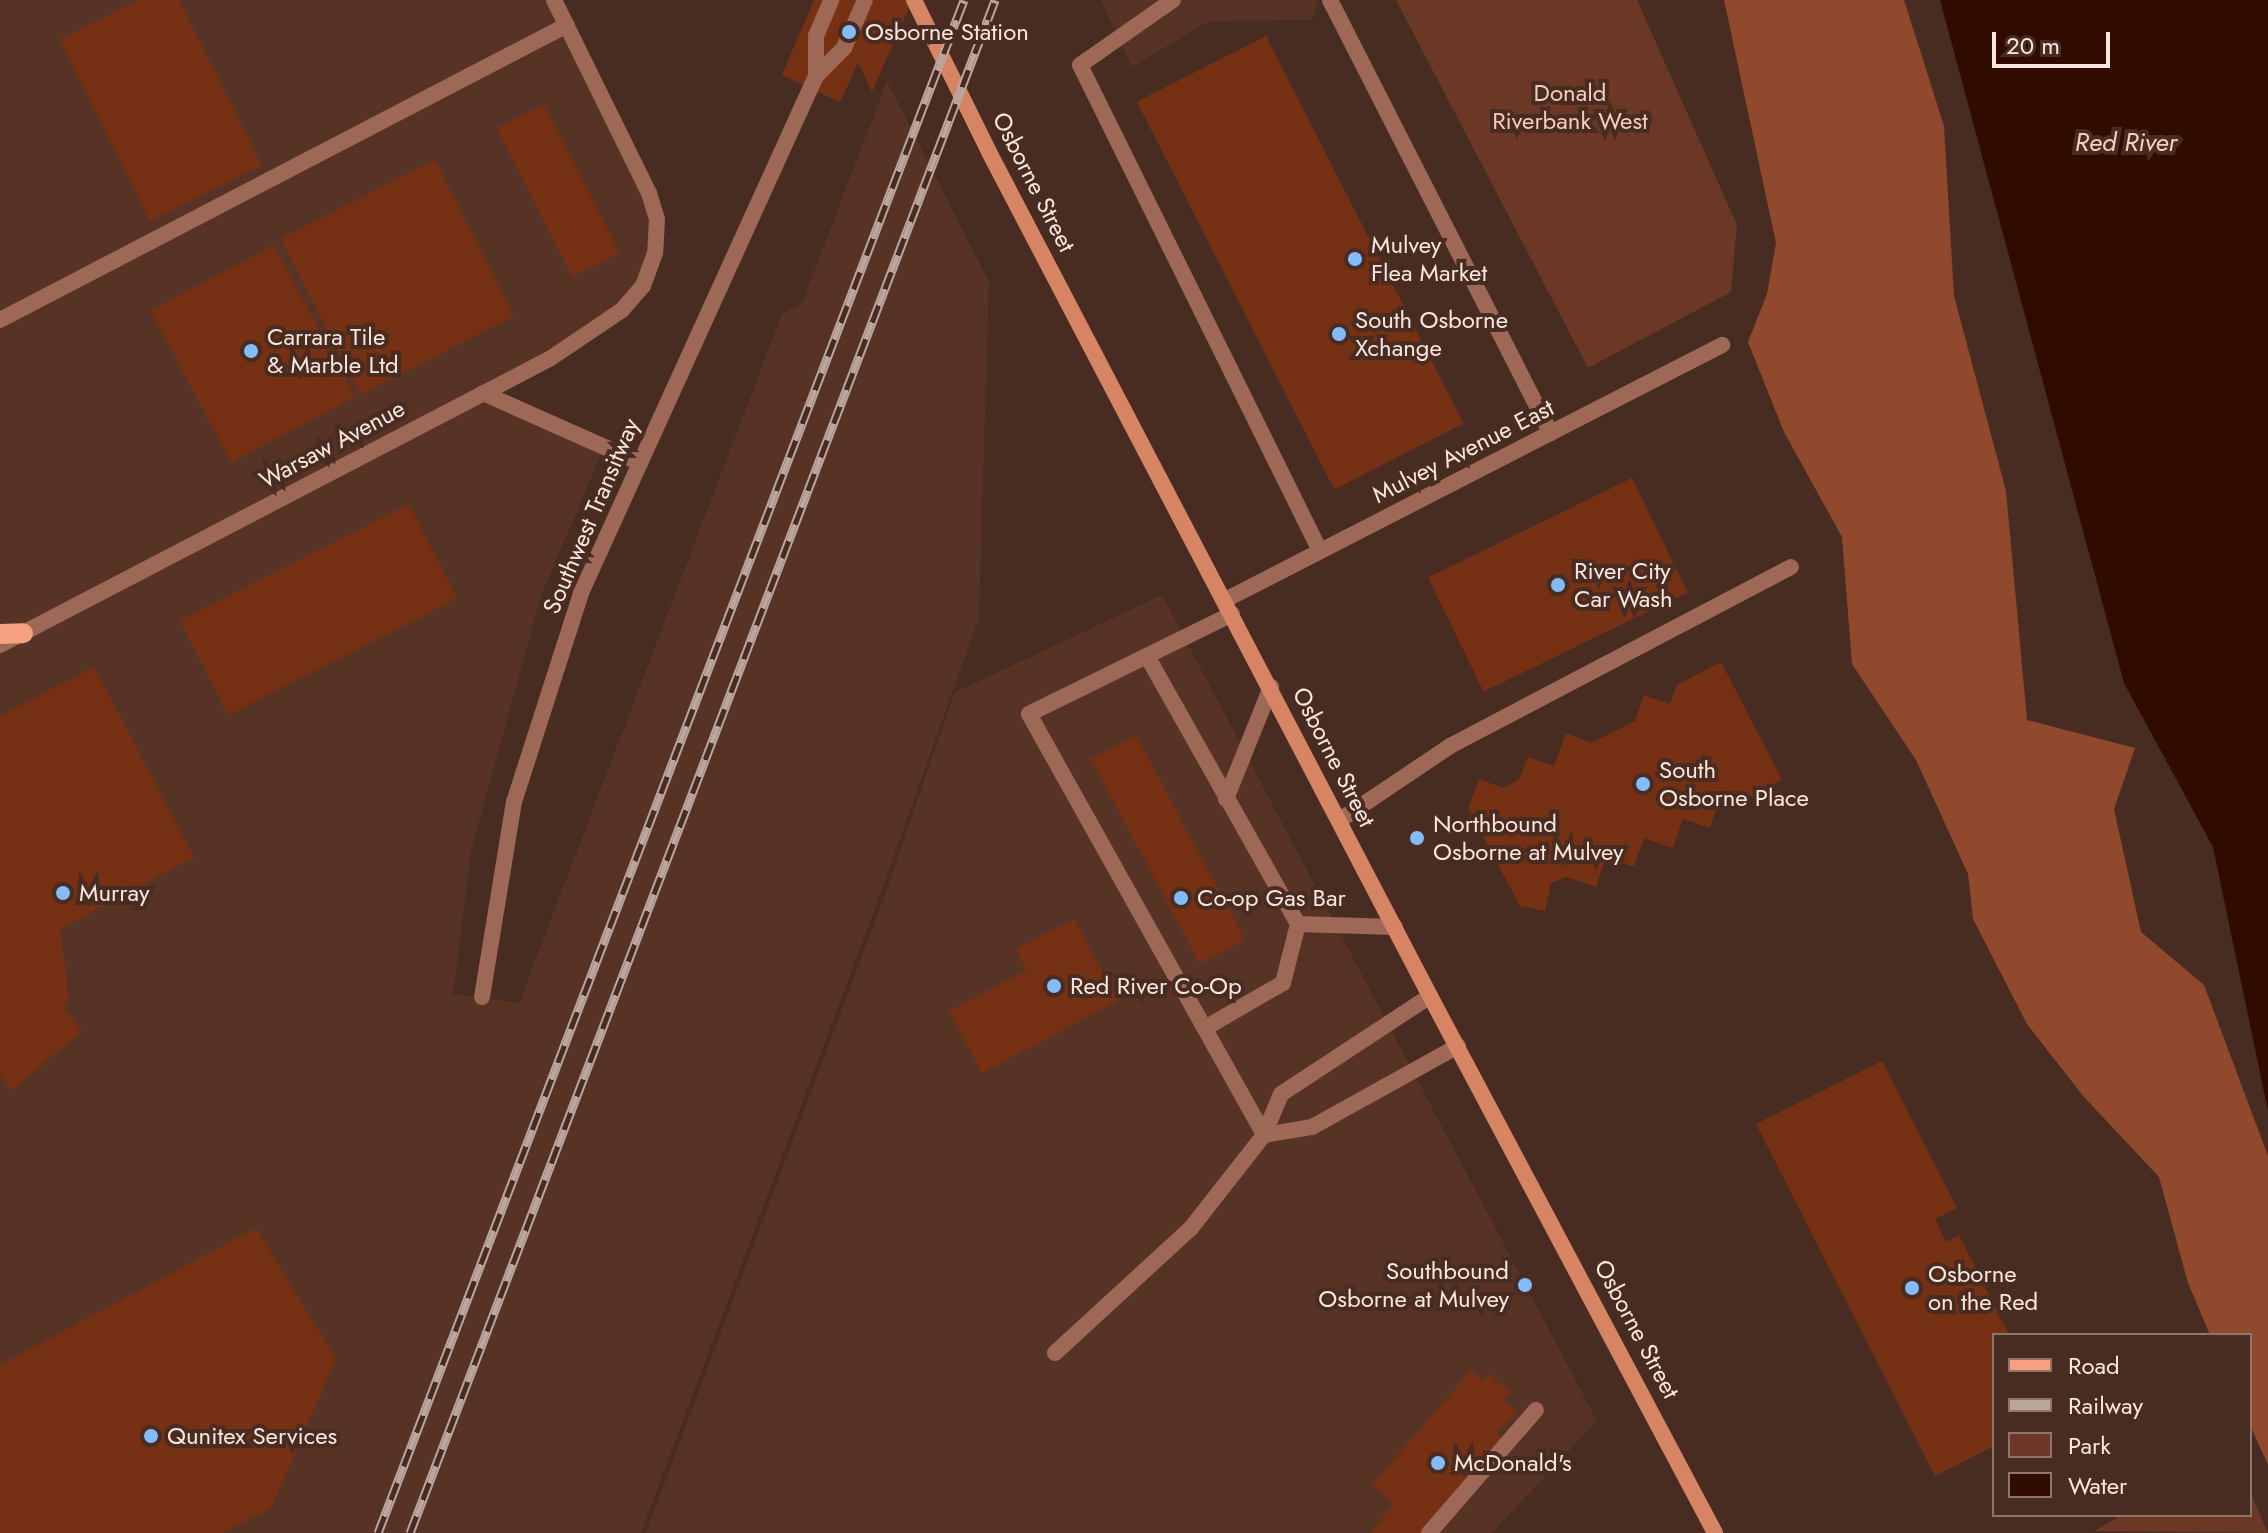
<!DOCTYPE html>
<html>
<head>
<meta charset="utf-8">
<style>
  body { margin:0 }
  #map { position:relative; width:2268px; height:1533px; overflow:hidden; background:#482c21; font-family:Jost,sans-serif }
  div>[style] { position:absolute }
  .built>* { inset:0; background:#563325 }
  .green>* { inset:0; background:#6a3825 }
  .forest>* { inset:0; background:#91492d }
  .water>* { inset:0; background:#2f0b00 }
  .building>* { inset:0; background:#763114; transform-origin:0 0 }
  .service>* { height:16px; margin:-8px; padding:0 8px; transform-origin:8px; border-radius:8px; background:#9d6855 }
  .minor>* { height:16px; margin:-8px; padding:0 8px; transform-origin:8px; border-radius:8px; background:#9d6855 }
  .secondary>* { height:16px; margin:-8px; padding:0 8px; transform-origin:8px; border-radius:8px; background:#d78464 }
  .primary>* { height:20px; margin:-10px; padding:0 10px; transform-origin:10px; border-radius:10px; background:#f7a180 }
  .rail>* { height:9px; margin-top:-4.5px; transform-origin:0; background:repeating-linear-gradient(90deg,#482c21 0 18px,#bca59d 0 36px); box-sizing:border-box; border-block:2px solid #bca59d }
  .dots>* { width:22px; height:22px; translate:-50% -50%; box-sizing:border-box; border:4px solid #482c21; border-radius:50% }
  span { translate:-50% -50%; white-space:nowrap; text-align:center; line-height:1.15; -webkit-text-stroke:8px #482c21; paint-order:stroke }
  .poi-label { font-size:24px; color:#f9e6df }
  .left { translate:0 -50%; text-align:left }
  .right { translate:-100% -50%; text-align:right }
  .park-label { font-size:24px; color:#f7ccbc }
  .street-label { font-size:24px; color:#f9e6df }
  .water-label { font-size:26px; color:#facebe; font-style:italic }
  .legend { position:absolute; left:1992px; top:1333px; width:260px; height:184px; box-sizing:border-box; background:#482c21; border:2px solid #8f766d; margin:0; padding:10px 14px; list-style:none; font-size:24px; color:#f9e6df }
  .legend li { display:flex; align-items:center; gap:16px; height:40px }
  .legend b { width:40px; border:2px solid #8f766d }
  .scale { position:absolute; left:1992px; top:32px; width:118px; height:36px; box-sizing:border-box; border:4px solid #f9e6df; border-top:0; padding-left:10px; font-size:24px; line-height:28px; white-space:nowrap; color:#f9e6df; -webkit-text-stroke:6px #482c21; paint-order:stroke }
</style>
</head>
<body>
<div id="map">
  <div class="built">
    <div style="clip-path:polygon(0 0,554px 0,649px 193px,655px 253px,622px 310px,484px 392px,604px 447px,541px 596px,471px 851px,453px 994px,519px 1003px,782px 314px,802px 303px,887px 81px,989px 282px,979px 618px,881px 892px,641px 1533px,0 1533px)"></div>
    <div style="clip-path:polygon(1101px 0,1318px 0,1312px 20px,1209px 21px,1132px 67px)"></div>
    <div style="clip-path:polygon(1162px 595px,1597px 1421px,1492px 1533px,646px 1533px,885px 895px,954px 693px)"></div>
  </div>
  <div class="green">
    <div style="clip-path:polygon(1396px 0,1637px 0,1737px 225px,1731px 292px,1588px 368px)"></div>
    <div style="clip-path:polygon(2250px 1491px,2268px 1533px,2094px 1531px,2122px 1515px,2250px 1515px)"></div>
  </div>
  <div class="forest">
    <div style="clip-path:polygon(1724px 0,1904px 0,1944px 126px,1954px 296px,2006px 491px,2027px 720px,2135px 748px,2114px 809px,2141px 932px,2204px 985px,2268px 1156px,2268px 1465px,2250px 1425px,2250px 1335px,2210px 1335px,2188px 1283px,2159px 1177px,2084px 1097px,2027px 1024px,1973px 919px,1968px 874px,1916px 760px,1852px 664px,1842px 537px,1784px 432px,1748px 342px,1767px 294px,1776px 243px)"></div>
  </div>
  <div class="water">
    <div style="clip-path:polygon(1940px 0,2268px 0,2268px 1111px,2213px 847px,2124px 683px)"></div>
  </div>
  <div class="building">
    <div style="clip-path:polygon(138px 0,179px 0,262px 165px,150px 221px,59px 40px)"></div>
    <div style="clip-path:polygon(814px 0,912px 0,872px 92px,858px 63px,840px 102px,782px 75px)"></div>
    <div style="left:1266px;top:36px;width:435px;height:145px;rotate:63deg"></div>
    <div style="left:544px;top:104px;width:167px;height:53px;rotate:63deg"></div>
    <div style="left:435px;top:160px;width:175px;height:173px;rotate:63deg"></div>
    <div style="left:274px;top:245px;width:172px;height:140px;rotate:62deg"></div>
    <div style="left:1632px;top:478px;width:127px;height:227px;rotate:64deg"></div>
    <div style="left:409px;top:504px;width:106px;height:257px;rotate:63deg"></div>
    <div style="clip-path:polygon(1721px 662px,1782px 780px,1738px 803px,1720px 797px,1710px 828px,1683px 819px,1673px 848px,1644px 838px,1634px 867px,1606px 857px,1596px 887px,1567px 877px,1551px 883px,1545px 911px,1520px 906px,1468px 808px,1479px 779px,1503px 788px,1519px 780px,1528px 757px,1554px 766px,1566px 733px,1591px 743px,1635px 721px,1644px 695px,1670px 704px,1677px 685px)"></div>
    <div style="clip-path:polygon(94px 667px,194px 857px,60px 929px,69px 999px,64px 1008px,82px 1031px,12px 1090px,0 1075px,0 716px)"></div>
    <div style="left:1136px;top:735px;width:232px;height:51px;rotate:62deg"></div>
    <div style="clip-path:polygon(1074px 919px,1118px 1001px,982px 1073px,949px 1011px,1027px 970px,1016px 949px)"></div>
    <div style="clip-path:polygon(1882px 1061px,1957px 1208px,1935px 1219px,1946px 1242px,1959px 1235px,2009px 1335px,1994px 1335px,1994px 1446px,1935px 1476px,1756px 1124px)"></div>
    <div style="clip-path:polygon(256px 1228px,336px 1359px,271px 1508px,223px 1533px,0 1533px,0 1365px)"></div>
    <div style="clip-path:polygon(1471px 1370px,1483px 1382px,1489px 1374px,1510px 1392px,1503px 1400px,1517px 1411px,1497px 1434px,1504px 1440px,1424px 1533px,1371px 1533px,1394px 1503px,1372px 1485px)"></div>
  </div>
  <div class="service">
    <div style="left:554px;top:0;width:215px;rotate:63.8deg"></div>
    <div style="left:649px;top:193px;width:27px;rotate:73deg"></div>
    <div style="left:657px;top:219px;width:34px;rotate:93deg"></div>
    <div style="left:1173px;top:0;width:113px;rotate:145deg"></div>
    <div style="left:1080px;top:65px;width:542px;rotate:63.72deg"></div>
    <div style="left:1330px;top:0;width:486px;rotate:63deg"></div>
    <div style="left:816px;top:76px;width:40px;rotate:-90deg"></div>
    <div style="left:816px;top:36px;width:39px;rotate:-67deg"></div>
    <div style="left:0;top:320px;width:639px;rotate:-27.49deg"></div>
    <div style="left:483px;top:393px;width:170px;rotate:24deg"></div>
    <div style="left:1232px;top:614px;width:226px;rotate:153.8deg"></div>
    <div style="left:1029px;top:714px;width:482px;rotate:60.8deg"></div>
    <div style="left:1147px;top:656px;width:308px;rotate:60.6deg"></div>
    <div style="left:1298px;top:924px;width:61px;rotate:104.3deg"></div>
    <div style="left:1283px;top:983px;width:90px;rotate:150deg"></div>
    <div style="left:1226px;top:799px;width:121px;rotate:-68.1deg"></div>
    <div style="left:1340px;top:820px;width:133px;rotate:-33.9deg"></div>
    <div style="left:1450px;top:746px;width:385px;rotate:-27.7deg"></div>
    <div style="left:1298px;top:924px;width:97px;rotate:1.8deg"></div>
    <div style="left:482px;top:997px;width:198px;rotate:-80.7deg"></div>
    <div style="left:514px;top:802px;width:219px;rotate:-72.2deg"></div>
    <div style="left:581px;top:593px;width:568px;rotate:-65.56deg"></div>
    <div style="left:816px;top:76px;width:40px;rotate:-45deg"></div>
    <div style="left:844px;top:48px;width:52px;rotate:-66.4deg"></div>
    <div style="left:1264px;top:1135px;width:49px;rotate:-9.5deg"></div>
    <div style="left:1312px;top:1127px;width:167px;rotate:-29deg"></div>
    <div style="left:1055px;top:1353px;width:185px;rotate:-42.6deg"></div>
    <div style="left:1191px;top:1228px;width:118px;rotate:-51.9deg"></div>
    <div style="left:1264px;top:1135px;width:44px;rotate:-67.5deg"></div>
    <div style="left:1281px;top:1094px;width:178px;rotate:-33.3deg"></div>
    <div style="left:1429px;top:1533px;width:163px;rotate:-49deg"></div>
  </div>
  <div class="minor">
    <div style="left:1225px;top:600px;width:559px;rotate:-27.16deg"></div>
    <div style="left:0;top:645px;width:621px;rotate:-27.51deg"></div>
    <div style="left:551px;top:358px;width:86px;rotate:-34.1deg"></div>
    <div style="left:622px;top:310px;width:32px;rotate:-49deg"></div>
    <div style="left:643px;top:286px;width:35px;rotate:-70deg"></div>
  </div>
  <div class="secondary">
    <div style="left:914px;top:0;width:169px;rotate:63.7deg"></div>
    <div style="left:989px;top:152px;width:952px;rotate:62.41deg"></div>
    <div style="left:1430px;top:996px;width:608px;rotate:62.04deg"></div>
  </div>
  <div class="primary">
    <div style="left:0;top:634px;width:23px;rotate:-2deg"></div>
  </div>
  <div class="rail">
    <div style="left:378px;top:1533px;width:1641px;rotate:-69.08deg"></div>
    <div style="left:410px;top:1533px;width:1641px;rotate:-69.11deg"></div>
  </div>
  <div class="dots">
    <div style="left:849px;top:32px;background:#83bcfb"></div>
    <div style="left:1355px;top:259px;background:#83bcfb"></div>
    <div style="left:1339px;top:334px;background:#83bcfb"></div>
    <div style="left:251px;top:351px;background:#83bcfb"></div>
    <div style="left:1558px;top:585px;background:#83bcfb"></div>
    <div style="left:1643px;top:784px;background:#83bcfb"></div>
    <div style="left:1417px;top:838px;background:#83bcfb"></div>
    <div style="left:63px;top:893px;background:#83bcfb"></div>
    <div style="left:1181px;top:898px;background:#83bcfb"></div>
    <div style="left:1054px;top:986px;background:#83bcfb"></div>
    <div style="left:1525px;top:1285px;background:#83bcfb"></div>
    <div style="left:1912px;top:1288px;background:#83bcfb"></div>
    <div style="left:151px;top:1436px;background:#83bcfb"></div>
    <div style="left:1438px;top:1463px;background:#83bcfb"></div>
  </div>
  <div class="poi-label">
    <span class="left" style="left:865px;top:32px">Osborne Station</span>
    <span class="left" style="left:1371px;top:259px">Mulvey<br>Flea Market</span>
    <span class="left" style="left:1355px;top:334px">South Osborne<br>Xchange</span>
    <span class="left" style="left:267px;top:351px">Carrara Tile<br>&amp; Marble Ltd</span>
    <span class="left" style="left:1574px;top:585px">River City<br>Car Wash</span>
    <span class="left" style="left:1659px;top:784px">South<br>Osborne Place</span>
    <span class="left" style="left:1433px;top:838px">Northbound<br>Osborne at Mulvey</span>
    <span class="left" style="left:79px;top:893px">Murray</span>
    <span class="left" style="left:1197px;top:898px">Co-op Gas Bar</span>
    <span class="left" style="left:1070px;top:986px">Red River Co-Op</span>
    <span class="right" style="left:1509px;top:1285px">Southbound<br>Osborne at Mulvey</span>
    <span class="left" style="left:1928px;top:1288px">Osborne<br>on the Red</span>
    <span class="left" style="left:167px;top:1436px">Qunitex Services</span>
    <span class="left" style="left:1454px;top:1463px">McDonald's</span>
  </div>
  <div class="park-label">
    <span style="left:1570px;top:107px">Donald<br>Riverbank West</span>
  </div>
  <div class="street-label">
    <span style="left:1034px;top:182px;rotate:63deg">Osborne Street</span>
    <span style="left:332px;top:444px;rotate:-28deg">Warsaw Avenue</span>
    <span style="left:1463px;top:451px;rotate:-27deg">Mulvey Avenue East</span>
    <span style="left:591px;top:516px;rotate:-67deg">Southwest Transitway</span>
    <span style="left:1334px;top:757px;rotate:63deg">Osborne Street</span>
    <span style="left:1637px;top:1329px;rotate:62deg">Osborne Street</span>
  </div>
  <div class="water-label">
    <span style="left:2126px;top:143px">Red River</span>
  </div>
  <ul class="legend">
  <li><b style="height:10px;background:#f7a180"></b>Road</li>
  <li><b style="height:10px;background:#bca59d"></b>Railway</li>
  <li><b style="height:22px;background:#6a3825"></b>Park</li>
  <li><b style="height:22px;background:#2f0b00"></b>Water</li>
  </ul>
  <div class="scale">20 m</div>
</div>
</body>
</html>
